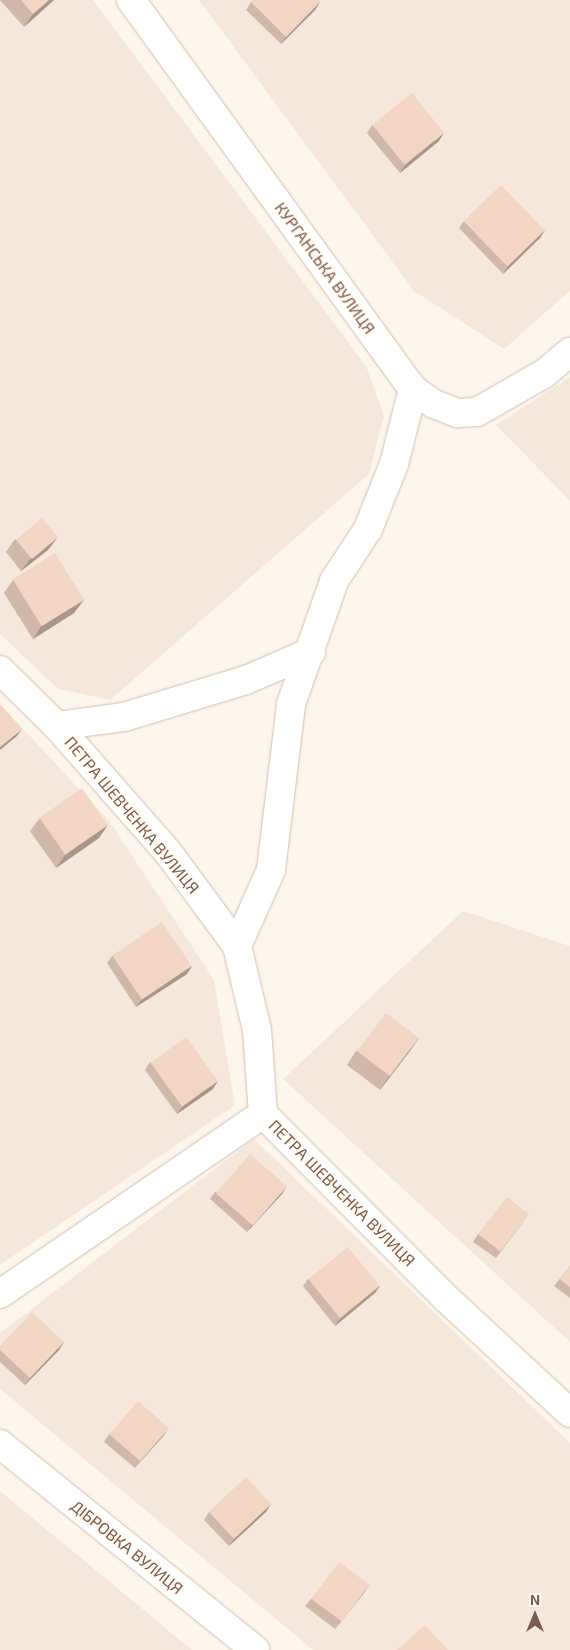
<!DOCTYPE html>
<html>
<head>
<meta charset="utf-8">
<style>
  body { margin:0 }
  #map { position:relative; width:570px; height:1650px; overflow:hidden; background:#fdf6ec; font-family:"Exo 2",sans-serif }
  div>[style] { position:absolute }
  .residential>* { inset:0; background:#f5e8da }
  .roads { filter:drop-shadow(0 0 1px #d1beb0) drop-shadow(0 0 1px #d1beb0) }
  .street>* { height:28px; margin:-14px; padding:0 14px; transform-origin:14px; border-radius:14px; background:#fff }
  .secondary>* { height:28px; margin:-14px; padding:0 14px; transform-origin:14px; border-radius:14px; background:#fff }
  .wall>* { inset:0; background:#d1b7a8 }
  .shaded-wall>* { inset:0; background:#aa9588 }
  .building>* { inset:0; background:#f3d5c3; transform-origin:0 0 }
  span { translate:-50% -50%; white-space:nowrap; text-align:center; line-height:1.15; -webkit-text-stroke:4px #fffaf3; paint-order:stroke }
  .street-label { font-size:16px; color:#7a5c4d }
  .north { position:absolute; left:510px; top:1590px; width:50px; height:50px; -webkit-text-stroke:4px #fffaf3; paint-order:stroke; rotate:0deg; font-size:14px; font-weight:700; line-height:20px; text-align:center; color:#7a5c4d }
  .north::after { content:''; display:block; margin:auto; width:18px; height:22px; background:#7a5c4d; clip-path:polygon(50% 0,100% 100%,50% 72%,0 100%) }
</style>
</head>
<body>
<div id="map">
  <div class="residential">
    <div style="clip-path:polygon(0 0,93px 0,366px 366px,384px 416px,369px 474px,110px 700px,58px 689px,0 634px)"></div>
    <div style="clip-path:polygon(199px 0,570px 0,570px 291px,504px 349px,414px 291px)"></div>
    <div style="clip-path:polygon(570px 377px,570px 501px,496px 425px)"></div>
    <div style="clip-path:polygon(0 704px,110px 822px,214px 980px,235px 1105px,0 1265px)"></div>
    <div style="clip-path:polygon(463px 911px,570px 946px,570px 1342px,283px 1079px)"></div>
    <div style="clip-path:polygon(254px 1139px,570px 1443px,570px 1650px,313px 1650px,0 1389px,0 1333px)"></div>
    <div style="clip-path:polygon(0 1491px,192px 1650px,0 1650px)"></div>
  </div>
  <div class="roads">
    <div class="street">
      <div style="left:131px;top:0;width:480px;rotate:54.1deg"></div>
      <div style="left:413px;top:389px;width:26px;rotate:36deg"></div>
      <div style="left:434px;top:404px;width:26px;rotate:21deg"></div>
      <div style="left:458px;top:413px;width:19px;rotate:-3deg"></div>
      <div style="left:477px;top:412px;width:78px;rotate:-29.8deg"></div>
      <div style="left:545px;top:373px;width:33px;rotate:-40deg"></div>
      <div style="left:0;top:670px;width:80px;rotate:44.5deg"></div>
      <div style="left:57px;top:726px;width:167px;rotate:48.7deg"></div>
      <div style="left:167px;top:851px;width:118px;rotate:53.6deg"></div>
      <div style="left:237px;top:946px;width:86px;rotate:76.6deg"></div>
      <div style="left:257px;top:1030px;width:84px;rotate:85.9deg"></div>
      <div style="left:263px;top:1114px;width:262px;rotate:45.2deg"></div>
      <div style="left:448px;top:1300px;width:166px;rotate:42.8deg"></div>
      <div style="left:57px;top:726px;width:68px;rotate:-7.7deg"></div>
      <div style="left:124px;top:717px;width:127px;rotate:-16.9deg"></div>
      <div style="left:246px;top:680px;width:71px;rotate:-23.3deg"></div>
      <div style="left:237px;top:946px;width:83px;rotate:-65.9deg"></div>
      <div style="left:271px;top:870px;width:167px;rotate:-83.1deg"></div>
      <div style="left:291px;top:704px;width:130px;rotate:-70.7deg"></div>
      <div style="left:334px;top:581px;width:62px;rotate:-56.8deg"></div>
      <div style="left:368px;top:529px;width:70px;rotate:-68.2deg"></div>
      <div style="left:394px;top:464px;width:77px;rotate:-75.8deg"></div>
      <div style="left:0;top:1294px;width:319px;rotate:-34.4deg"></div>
    </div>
    <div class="secondary">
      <div style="left:0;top:1444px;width:328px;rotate:38.9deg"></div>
    </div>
  </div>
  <div class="wall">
    <div style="clip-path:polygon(0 0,54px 0,24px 27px)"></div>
    <div style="clip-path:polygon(251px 2px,320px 2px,315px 10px,281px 44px,246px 10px)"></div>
    <div style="clip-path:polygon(372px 125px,439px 141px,400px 173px,367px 133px)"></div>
    <div style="clip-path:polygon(464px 221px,545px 230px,540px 238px,503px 274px,459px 228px)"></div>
    <div style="clip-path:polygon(15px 539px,48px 550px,21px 571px,6px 552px)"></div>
    <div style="clip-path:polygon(13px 580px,74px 613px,33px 639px,4px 593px)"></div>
    <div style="clip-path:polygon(40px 818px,99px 838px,56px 868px,30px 831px)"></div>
    <div style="clip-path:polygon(112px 956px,192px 966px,187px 974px,136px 1007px,107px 963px)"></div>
    <div style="clip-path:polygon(419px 1038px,380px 1090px,347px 1065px,356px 1051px)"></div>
    <div style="clip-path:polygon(150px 1062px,213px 1089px,177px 1114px,145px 1070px)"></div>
    <div style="clip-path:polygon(215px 1192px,282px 1194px,247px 1232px,210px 1199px)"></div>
    <div style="clip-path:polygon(524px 1221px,496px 1258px,473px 1242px,478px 1234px)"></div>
    <div style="clip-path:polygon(570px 1266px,570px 1298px,554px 1286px)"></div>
    <div style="clip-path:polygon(308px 1279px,380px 1286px,375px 1293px,335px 1326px,303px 1286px)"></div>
    <div style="clip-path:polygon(64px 1342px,59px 1350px,25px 1385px,0 1362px,0 1346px)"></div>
    <div style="clip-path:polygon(109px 1434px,164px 1435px,135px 1468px,104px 1442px)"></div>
    <div style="clip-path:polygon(209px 1512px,266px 1512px,229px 1546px,204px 1520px)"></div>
    <div style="clip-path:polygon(369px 1585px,335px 1629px,305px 1606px,311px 1599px)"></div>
  </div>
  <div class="shaded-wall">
    <div style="clip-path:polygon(49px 0,54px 0,24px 27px,33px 14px)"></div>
    <div style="clip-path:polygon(320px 2px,315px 10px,281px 44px,286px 37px)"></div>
    <div style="clip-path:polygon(444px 133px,439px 141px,400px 173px,405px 165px)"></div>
    <div style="clip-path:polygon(545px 230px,540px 238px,503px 274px,508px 266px)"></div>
    <div style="clip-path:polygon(58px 537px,48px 550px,21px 571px,31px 558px)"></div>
    <div style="clip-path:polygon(84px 600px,74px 613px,33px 639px,42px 625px)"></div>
    <div style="clip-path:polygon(22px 729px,17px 736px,0 750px,0 747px)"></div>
    <div style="clip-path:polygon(108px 825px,99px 838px,56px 868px,65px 855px)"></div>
    <div style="clip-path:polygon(192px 966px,187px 974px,136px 1007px,141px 1000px)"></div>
    <div style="clip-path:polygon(419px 1038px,410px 1051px,380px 1090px,389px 1076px)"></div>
    <div style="clip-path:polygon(218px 1081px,213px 1089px,177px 1114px,182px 1107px)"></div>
    <div style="clip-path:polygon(287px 1186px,282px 1194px,247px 1232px,252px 1225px)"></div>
    <div style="clip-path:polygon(380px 1286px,375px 1293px,335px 1326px,340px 1319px)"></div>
    <div style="clip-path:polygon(64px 1342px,59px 1350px,25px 1385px,30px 1378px)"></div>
    <div style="clip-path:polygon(169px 1428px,164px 1435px,135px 1468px,141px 1461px)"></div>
    <div style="clip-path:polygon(271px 1504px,266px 1512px,229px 1546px,234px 1539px)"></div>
    <div style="clip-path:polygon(369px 1585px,364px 1593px,335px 1629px,340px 1622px)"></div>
  </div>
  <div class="building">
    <div style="clip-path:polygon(21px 0,49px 0,33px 14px)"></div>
    <div style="clip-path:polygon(253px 0,318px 0,320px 2px,286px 37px,251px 2px)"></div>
    <div style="left:412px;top:93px;width:51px;height:51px;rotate:51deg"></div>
    <div style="left:501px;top:185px;width:63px;height:52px;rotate:46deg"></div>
    <div style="left:42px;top:518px;width:25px;height:34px;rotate:50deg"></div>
    <div style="left:55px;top:553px;width:55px;height:50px;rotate:58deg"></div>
    <div style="clip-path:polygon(0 704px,22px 729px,0 747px)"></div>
    <div style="left:82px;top:788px;width:45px;height:52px;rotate:55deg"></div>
    <div style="left:162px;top:922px;width:53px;height:60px;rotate:56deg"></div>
    <div style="left:386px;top:1013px;width:41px;height:48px;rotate:37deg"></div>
    <div style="left:186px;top:1037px;width:54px;height:44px;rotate:54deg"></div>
    <div style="left:250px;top:1154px;width:49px;height:52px;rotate:41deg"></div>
    <div style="left:507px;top:1197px;width:28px;height:47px;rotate:38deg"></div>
    <div style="left:348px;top:1247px;width:50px;height:51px;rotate:51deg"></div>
    <div style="clip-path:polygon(570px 1266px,570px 1287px,560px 1279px)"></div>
    <div style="clip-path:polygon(32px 1312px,64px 1342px,30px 1378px,0 1350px,0 1346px)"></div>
    <div style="left:138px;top:1401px;width:41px;height:44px;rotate:41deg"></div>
    <div style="left:246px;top:1477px;width:37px;height:51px;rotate:47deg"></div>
    <div style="left:339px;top:1562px;width:38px;height:46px;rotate:37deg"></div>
    <div style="clip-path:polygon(425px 1625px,448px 1650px,397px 1650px)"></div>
  </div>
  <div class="street-label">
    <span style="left:325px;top:268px;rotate:54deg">КУРГАНСЬКА ВУЛИЦЯ</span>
    <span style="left:132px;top:815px;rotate:50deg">ПЕТРА ШЕВЧЕНКА ВУЛИЦЯ</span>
    <span style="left:342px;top:1193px;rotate:45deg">ПЕТРА ШЕВЧЕНКА ВУЛИЦЯ</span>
    <span style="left:127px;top:1547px;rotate:39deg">ДІБРОВКА ВУЛИЦЯ</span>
  </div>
  <div class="north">N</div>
</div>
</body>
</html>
